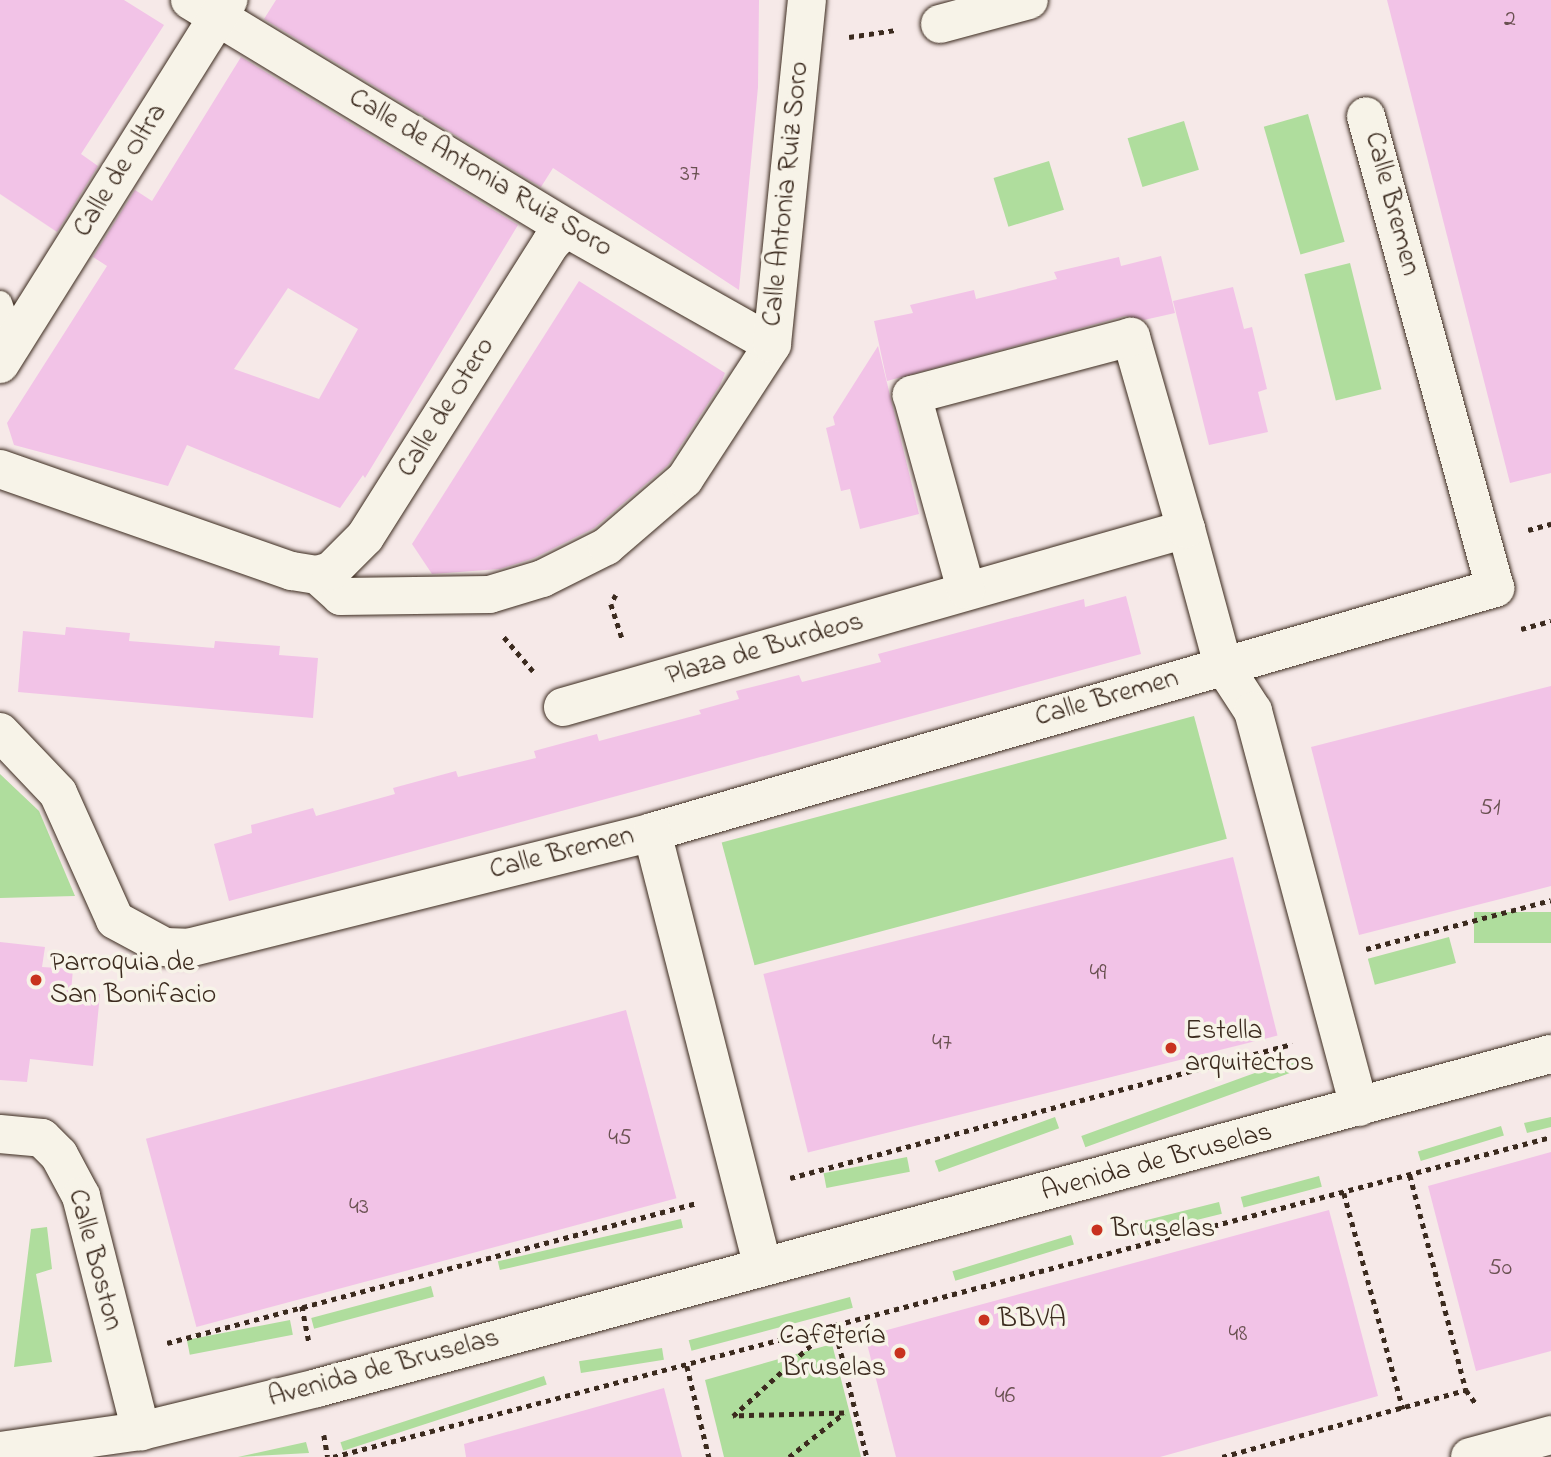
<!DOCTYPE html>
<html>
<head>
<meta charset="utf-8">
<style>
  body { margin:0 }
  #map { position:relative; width:1551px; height:1457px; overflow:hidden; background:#f6e9e8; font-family:"Indie Flower",sans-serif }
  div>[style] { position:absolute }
  .green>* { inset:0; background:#afdd9d; transform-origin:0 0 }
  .building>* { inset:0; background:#f2c3e7; transform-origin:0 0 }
  .path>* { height:4.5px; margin-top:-2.25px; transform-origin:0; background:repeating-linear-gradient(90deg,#3b2a1e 0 5px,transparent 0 10px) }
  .roads { filter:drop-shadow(0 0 2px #3b2a1e) drop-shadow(0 0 2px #3b2a1e) }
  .service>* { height:24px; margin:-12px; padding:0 12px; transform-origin:12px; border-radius:12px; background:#f7f3e8 }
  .pedestrian>* { height:37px; margin:-18.5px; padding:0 18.5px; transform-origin:18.5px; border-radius:18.5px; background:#f7f3e8 }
  .minor>* { height:38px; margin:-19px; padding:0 19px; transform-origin:19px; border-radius:19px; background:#f7f3e8 }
  .tertiary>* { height:38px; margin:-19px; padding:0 19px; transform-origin:19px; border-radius:19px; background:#f7f3e8 }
  .dots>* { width:19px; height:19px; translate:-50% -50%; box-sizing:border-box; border:4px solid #f7f3e8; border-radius:50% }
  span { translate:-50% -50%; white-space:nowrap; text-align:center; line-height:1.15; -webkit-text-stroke:7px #f7f3e8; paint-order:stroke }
  .number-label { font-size:24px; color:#695050 }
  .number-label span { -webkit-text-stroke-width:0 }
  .street-label { font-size:28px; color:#3b2a1e }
  .poi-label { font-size:28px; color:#3b2a1e }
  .left { translate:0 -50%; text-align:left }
  .right { translate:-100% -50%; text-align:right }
</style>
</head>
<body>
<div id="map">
  <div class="green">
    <div style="left:1308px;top:114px;width:133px;height:46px;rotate:74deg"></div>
    <div style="left:1184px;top:121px;width:51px;height:59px;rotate:73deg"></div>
    <div style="left:1049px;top:161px;width:51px;height:58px;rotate:73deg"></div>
    <div style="left:1350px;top:263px;width:130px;height:47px;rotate:76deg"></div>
    <div style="left:1194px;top:716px;width:127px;height:489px;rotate:75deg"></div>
    <div style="clip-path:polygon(0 774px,39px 811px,75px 896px,0 898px)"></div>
    <div style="left:1551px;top:912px;width:31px;height:77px;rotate:90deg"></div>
    <div style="left:1449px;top:937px;width:27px;height:84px;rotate:75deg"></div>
    <div style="left:1304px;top:1055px;width:12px;height:237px;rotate:70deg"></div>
    <div style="left:1055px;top:1117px;width:12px;height:128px;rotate:70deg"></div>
    <div style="clip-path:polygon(1551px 1117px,1551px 1127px,1527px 1133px,1524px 1123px)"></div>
    <div style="left:1501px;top:1126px;width:10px;height:87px;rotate:73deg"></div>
    <div style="left:907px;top:1157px;width:15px;height:85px;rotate:79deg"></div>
    <div style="left:1319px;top:1176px;width:11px;height:81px;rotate:75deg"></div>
    <div style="left:1219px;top:1202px;width:12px;height:99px;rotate:76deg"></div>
    <div style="left:681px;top:1219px;width:9px;height:188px;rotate:77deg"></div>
    <div style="clip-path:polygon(47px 1227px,52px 1269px,36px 1274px,52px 1362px,14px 1367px,31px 1229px)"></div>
    <div style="left:1071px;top:1235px;width:10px;height:124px;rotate:73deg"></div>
    <div style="left:431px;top:1286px;width:11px;height:124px;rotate:75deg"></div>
    <div style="left:850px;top:1297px;width:11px;height:167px;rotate:75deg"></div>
    <div style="left:290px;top:1320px;width:15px;height:105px;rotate:79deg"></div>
    <div style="clip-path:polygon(832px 1344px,861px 1457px,724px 1457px,705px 1380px)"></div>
    <div style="left:662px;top:1348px;width:12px;height:84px;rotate:81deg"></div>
    <div style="left:544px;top:1376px;width:9px;height:214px;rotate:72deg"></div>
    <div style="clip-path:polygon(306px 1442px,309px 1453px,238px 1457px)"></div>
  </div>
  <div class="building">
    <div style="clip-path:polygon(0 0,124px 0,164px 25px,81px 154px,98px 166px,57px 232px,0 194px)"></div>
    <div style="clip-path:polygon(276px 0,759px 0,758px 87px,739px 290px,553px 168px,541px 187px,264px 19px)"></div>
    <div style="clip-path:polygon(1387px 0,1551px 0,1551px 473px,1510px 483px)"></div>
    <div style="clip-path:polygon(evenodd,241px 57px,518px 225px,365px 478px,363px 475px,340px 508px,187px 445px,168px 486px,14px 445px,7px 423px,107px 266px,93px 257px,135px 190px,152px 201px,241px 57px,288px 288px,358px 329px,319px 399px,234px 369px,288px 288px)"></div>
    <div style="clip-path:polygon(1161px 256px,1175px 313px,1144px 320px,1125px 316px,887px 381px,874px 321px,913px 313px,910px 305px,974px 290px,976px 299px,1057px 279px,1054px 272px,1119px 257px,1121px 266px)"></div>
    <div style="clip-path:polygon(579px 281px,725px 373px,720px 385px,668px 465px,594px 528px,534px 558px,500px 569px,432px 574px,412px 544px)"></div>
    <div style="clip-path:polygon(1233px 287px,1244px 329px,1252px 327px,1267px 389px,1258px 392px,1268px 432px,1209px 445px,1173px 301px)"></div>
    <div style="clip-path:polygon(878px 346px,919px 514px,860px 529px,850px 489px,841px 491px,826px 428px,835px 425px,833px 417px)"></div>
    <div style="clip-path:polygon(1126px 596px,1141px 654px,229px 901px,214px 844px,252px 833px,251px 825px,313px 808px,316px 816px,395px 794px,393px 788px,456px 771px,458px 777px,536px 758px,534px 751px,597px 734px,599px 741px,701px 714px,699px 710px,739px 699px,736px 691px,799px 675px,802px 682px,881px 662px,878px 654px,1084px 599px,1085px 607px)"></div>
    <div style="clip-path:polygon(66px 627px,130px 633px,129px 641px,214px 648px,215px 641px,280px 646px,279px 655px,318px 658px,313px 718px,18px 692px,23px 631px,65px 635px)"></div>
    <div style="clip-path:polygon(1551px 686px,1551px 886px,1359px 935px,1311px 747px)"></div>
    <div style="left:1233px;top:857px;width:184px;height:484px;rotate:76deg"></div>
    <div style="clip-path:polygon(0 942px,45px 947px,42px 967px,73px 969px,71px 992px,100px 994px,93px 1066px,30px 1059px,27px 1082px,0 1080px)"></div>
    <div style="left:626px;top:1010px;width:195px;height:497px;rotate:75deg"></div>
    <div style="clip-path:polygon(1551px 1152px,1551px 1351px,1476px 1371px,1428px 1186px)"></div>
    <div style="clip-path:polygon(1329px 1210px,1378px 1396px,1160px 1457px,896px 1457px,865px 1336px)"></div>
    <div style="clip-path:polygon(664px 1388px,682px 1457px,466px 1457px,464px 1444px)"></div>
  </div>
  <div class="path">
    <div style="left:849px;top:37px;width:48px;rotate:-8.5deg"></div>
    <div style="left:1528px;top:530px;width:24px;rotate:-15deg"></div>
    <div style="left:616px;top:595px;width:10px;rotate:119deg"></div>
    <div style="left:611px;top:604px;width:38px;rotate:72deg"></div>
    <div style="left:1521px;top:629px;width:31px;rotate:-15deg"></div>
    <div style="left:504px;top:637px;width:45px;rotate:49.5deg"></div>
    <div style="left:1366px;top:949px;width:191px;rotate:-14.8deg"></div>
    <div style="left:1410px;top:1175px;width:222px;rotate:75.4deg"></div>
    <div style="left:1466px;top:1390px;width:19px;rotate:54deg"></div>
    <div style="left:790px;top:1178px;width:520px;rotate:-14.95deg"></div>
    <div style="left:1344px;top:1193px;width:224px;rotate:74.7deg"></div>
    <div style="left:302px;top:1306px;width:38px;rotate:79deg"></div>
    <div style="left:167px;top:1343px;width:548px;rotate:-14.8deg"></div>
    <div style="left:687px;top:1366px;width:94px;rotate:76.4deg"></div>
    <div style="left:324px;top:1435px;width:22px;rotate:80deg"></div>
    <div style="left:333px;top:1457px;width:1259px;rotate:-14.72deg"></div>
    <div style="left:789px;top:1457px;width:70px;rotate:-38.7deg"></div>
    <div style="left:844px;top:1413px;width:111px;rotate:178.5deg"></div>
    <div style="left:733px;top:1416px;width:137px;rotate:-42.3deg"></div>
    <div style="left:834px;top:1324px;width:137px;rotate:76.1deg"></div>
    <div style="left:1222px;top:1457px;width:253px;rotate:-15.4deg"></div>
  </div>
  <div class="roads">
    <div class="service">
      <div style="left:0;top:303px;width:42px;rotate:70.7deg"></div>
    </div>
    <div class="pedestrian">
      <div style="left:317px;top:575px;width:31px;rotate:42deg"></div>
      <div style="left:340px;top:596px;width:149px;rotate:-0.8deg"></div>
      <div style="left:489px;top:594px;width:55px;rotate:-16.8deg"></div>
      <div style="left:542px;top:578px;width:72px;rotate:-26.6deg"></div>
      <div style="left:606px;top:546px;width:103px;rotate:-40.7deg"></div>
      <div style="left:684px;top:479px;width:161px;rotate:-56.9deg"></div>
    </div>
    <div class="minor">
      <div style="left:190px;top:0;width:440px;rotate:31.2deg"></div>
      <div style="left:566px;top:228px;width:236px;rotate:29.4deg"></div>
      <div style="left:772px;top:344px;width:346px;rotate:-84.2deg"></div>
      <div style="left:940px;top:24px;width:92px;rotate:-15.1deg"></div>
      <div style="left:0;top:364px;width:430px;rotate:-57.9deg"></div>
      <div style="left:0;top:469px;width:309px;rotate:19.3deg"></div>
      <div style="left:292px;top:571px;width:25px;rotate:9deg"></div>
      <div style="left:317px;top:575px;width:15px;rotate:-16deg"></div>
      <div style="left:331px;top:571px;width:48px;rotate:-45deg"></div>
      <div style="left:365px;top:537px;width:348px;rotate:-57.7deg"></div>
      <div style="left:551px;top:243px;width:21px;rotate:-45deg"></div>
      <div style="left:1186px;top:529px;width:141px;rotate:74.8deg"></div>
      <div style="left:1223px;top:665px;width:55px;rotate:56.9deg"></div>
      <div style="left:1253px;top:711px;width:410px;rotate:75deg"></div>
      <div style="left:563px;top:707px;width:648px;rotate:-15.95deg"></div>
      <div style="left:1186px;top:529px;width:200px;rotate:-106deg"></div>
      <div style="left:1131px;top:337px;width:227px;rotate:165.2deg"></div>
      <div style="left:912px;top:395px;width:202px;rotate:74.5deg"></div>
      <div style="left:0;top:732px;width:84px;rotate:46.4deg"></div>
      <div style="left:58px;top:793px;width:139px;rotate:65.8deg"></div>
      <div style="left:115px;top:920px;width:57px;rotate:28.4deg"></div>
      <div style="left:165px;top:947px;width:23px;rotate:2deg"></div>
      <div style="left:188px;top:948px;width:478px;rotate:-14deg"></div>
      <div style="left:652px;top:832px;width:878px;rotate:-16.14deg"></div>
      <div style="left:1495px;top:588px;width:489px;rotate:-105.3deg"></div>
      <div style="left:652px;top:832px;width:448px;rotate:75.7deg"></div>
      <div style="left:0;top:1134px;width:42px;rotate:5.4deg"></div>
      <div style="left:42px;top:1138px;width:24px;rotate:45deg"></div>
      <div style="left:59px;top:1155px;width:47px;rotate:61.8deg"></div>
      <div style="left:81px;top:1196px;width:243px;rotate:75.7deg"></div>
      <div style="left:1470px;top:1457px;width:84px;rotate:-15.2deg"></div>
    </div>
    <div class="tertiary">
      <div style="left:0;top:1451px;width:142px;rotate:-8.1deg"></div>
      <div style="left:141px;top:1431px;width:181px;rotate:-13.7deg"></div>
      <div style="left:317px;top:1388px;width:1278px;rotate:-15.15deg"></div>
    </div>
  </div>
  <div class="dots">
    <div style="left:36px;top:980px;background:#c8321e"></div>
    <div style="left:1171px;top:1048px;background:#c8321e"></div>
    <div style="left:1097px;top:1230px;background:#c8321e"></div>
    <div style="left:984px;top:1320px;background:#c8321e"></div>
    <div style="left:900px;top:1353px;background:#c8321e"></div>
  </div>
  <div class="number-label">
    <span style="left:1510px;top:20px">2</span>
    <span style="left:690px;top:175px">37</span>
    <span style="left:1490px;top:809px">51</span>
    <span style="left:1098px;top:974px">49</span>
    <span style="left:942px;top:1044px">47</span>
    <span style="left:620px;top:1139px">45</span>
    <span style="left:359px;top:1208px">43</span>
    <span style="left:1500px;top:1269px">50</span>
    <span style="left:1238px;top:1335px">48</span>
    <span style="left:1005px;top:1397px">46</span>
  </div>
  <div class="street-label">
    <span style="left:121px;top:171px;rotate:-58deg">Calle de Oltra</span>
    <span style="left:480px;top:174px;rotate:31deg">Calle de Antonia Ruiz Soro</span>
    <span style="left:787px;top:194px;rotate:-84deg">Calle Antonia Ruiz Soro</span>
    <span style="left:1391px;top:204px;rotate:75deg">Calle Bremen</span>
    <span style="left:447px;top:408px;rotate:-58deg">Calle de Otero</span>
    <span style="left:765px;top:650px;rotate:-16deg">Plaza de Burdeos</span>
    <span style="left:1107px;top:699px;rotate:-16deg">Calle Bremen</span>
    <span style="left:562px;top:854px;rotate:-14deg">Calle Bremen</span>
    <span style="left:1157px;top:1163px;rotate:-15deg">Avenida de Bruselas</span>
    <span style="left:94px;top:1260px;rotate:75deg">Calle Boston</span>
    <span style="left:384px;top:1369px;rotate:-15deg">Avenida de Bruselas</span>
  </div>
  <div class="poi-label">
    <span class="left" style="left:50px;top:980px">Parroquia de<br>San Bonifacio</span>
    <span class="left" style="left:1185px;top:1048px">Estella<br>arquitectos</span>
    <span class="left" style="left:1111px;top:1230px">Bruselas</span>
    <span class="left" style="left:998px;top:1320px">BBVA</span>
    <span class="right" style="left:886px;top:1353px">Cafetería<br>Bruselas</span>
  </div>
</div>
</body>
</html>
